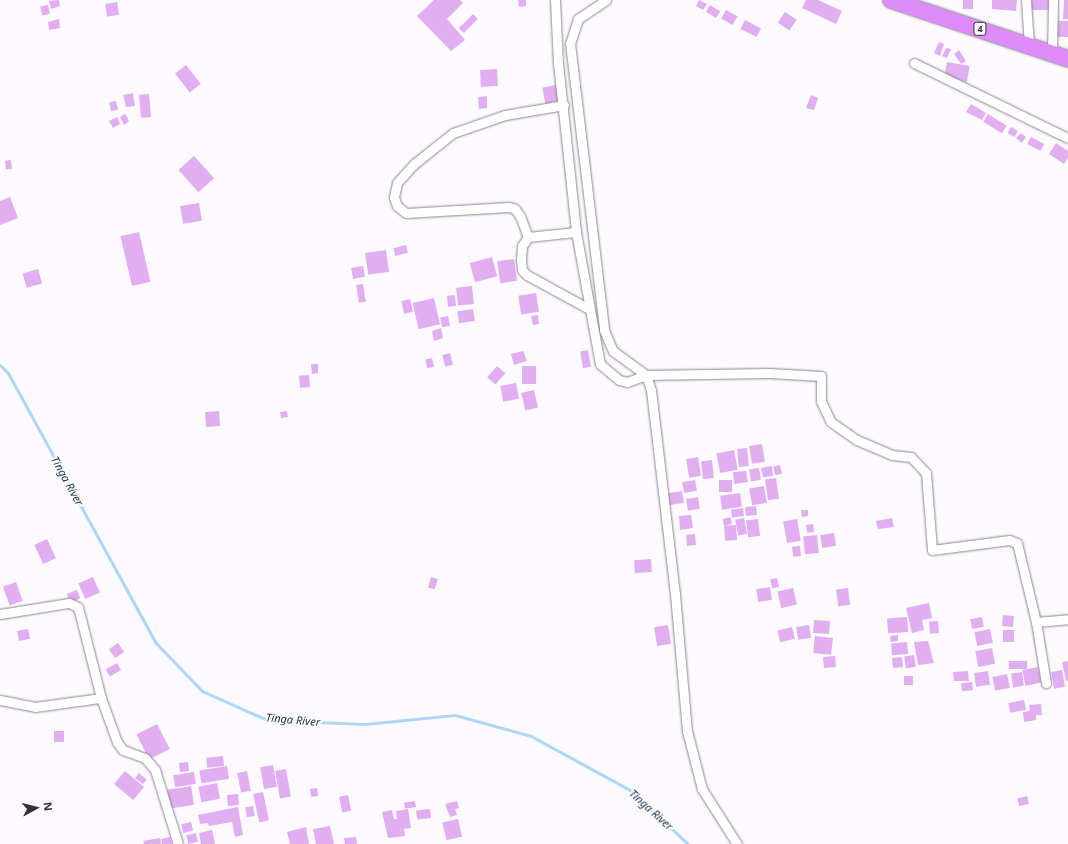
<!DOCTYPE html>
<html>
<head>
<meta charset="utf-8">
<style>
  body { margin:0 }
  #map { position:relative; width:1068px; height:844px; overflow:hidden; background:#fcfafd; font-family:"Noto Sans",sans-serif }
  div>[style] { position:absolute }
  .stream>* { height:3px; margin:-1.5px; padding:0 1.5px; transform-origin:1.5px; border-radius:1.5px; background:#add6f8 }
  .building>* { inset:0; background:#e1aef1; transform-origin:0 0 }
  .roads { filter:drop-shadow(0 0 1px #8f8493) drop-shadow(0 0 1px #8f8493) }
  .street>* { height:9px; margin:-4.5px; padding:0 4.5px; transform-origin:4.5px; border-radius:4.5px; background:#fff }
  .highway>* { height:16px; margin:-8px; padding:0 8px; transform-origin:8px; border-radius:8px; background:#de8cfa }
  span { translate:-50% -50%; white-space:nowrap; text-align:center; line-height:1.15; -webkit-text-stroke:4px #fcfafd; paint-order:stroke }
  .shield-label span { padding:1px 3px; background:#fcfafd; border:1px solid; border-radius:3px; -webkit-text-stroke-width:0 }
  .shield-label { font-size:9px; color:#363137; font-weight:700 }
  .water-label { font-size:11px; color:#16344b; font-style:italic }
  .north { position:absolute; left:16px; top:788px; width:40px; height:40px; -webkit-text-stroke:3px #fcfafd; paint-order:stroke; rotate:83deg; font-size:11px; font-weight:700; line-height:16px; text-align:center; color:#363137 }
  .north::after { content:''; display:block; margin:auto; width:14px; height:18px; background:#363137; clip-path:polygon(50% 0,100% 100%,50% 72%,0 100%) }
</style>
</head>
<body>
<div id="map">
  <div class="stream">
    <div style="left:0;top:365px;width:11px;rotate:45deg"></div>
    <div style="left:8px;top:373px;width:307px;rotate:61.3deg"></div>
    <div style="left:155px;top:642px;width:68px;rotate:46.2deg"></div>
    <div style="left:202px;top:691px;width:71px;rotate:24deg"></div>
    <div style="left:267px;top:720px;width:98px;rotate:2.3deg"></div>
    <div style="left:365px;top:724px;width:90px;rotate:-5.7deg"></div>
    <div style="left:455px;top:715px;width:79px;rotate:15.4deg"></div>
    <div style="left:531px;top:736px;width:113px;rotate:28.6deg"></div>
    <div style="left:630px;top:790px;width:79px;rotate:43deg"></div>
  </div>
  <div class="building">
    <div style="clip-path:polygon(59px 0,60px 6px,51px 9px,49px 1px)"></div>
    <div style="clip-path:polygon(434px 0,460px 0,463px 3px,447px 19px,465px 40px,451px 51px,417px 16px)"></div>
    <div style="clip-path:polygon(518px 0,526px 0,526px 6px,519px 7px)"></div>
    <div style="clip-path:polygon(699px 0,707px 4px,703px 10px,696px 6px)"></div>
    <div style="clip-path:polygon(806px 0,818px 0,842px 11px,836px 24px,802px 8px)"></div>
    <div style="left:963px;top:0;width:10px;height:9px"></div>
    <div style="clip-path:polygon(992px 0,1017px 0,1016px 11px,992px 9px)"></div>
    <div style="left:1031px;top:0;width:19px;height:10px"></div>
    <div style="clip-path:polygon(1064px 0,1068px 0,1068px 19px,1063px 19px)"></div>
    <div style="left:117px;top:2px;width:13px;height:12px;rotate:81deg"></div>
    <div style="left:48px;top:5px;width:9px;height:8px;rotate:77deg"></div>
    <div style="left:710px;top:5px;width:12px;height:8px;rotate:31deg"></div>
    <div style="left:726px;top:10px;width:13px;height:10px;rotate:29deg"></div>
    <div style="left:785px;top:12px;width:14px;height:13px;rotate:34deg"></div>
    <div style="left:473px;top:14px;width:7px;height:20px;rotate:45deg"></div>
    <div style="clip-path:polygon(59px 19px,60px 28px,49px 30px,48px 22px)"></div>
    <div style="left:745px;top:20px;width:18px;height:10px;rotate:27deg"></div>
    <div style="left:1057px;top:21px;width:11px;height:16px"></div>
    <div style="clip-path:polygon(939px 42px,944px 44px,940px 56px,934px 53px)"></div>
    <div style="clip-path:polygon(946px 48px,951px 49px,947px 58px,942px 56px)"></div>
    <div style="clip-path:polygon(959px 50px,966px 61px,961px 64px,954px 54px)"></div>
    <div style="left:947px;top:62px;width:23px;height:16px;rotate:10deg"></div>
    <div style="left:186px;top:65px;width:24px;height:14px;rotate:52deg"></div>
    <div style="left:497px;top:69px;width:17px;height:17px;rotate:87deg"></div>
    <div style="left:556px;top:85px;width:16px;height:14px;rotate:79deg"></div>
    <div style="clip-path:polygon(133px 93px,135px 106px,126px 107px,123px 95px)"></div>
    <div style="left:149px;top:94px;width:23px;height:10px;rotate:85deg"></div>
    <div style="clip-path:polygon(811px 95px,818px 98px,814px 110px,806px 108px)"></div>
    <div style="clip-path:polygon(487px 96px,487px 108px,479px 109px,478px 97px)"></div>
    <div style="left:116px;top:101px;width:9px;height:7px;rotate:77deg"></div>
    <div style="clip-path:polygon(971px 104px,986px 113px,982px 120px,966px 112px)"></div>
    <div style="clip-path:polygon(125px 114px,129px 121px,124px 125px,120px 117px)"></div>
    <div style="left:988px;top:114px;width:22px;height:9px;rotate:32deg"></div>
    <div style="clip-path:polygon(117px 117px,120px 124px,113px 128px,109px 121px)"></div>
    <div style="left:1011px;top:127px;width:8px;height:7px;rotate:30deg"></div>
    <div style="clip-path:polygon(1021px 133px,1026px 137px,1022px 143px,1016px 138px)"></div>
    <div style="left:1031px;top:137px;width:15px;height:8px;rotate:28deg"></div>
    <div style="clip-path:polygon(1056px 143px,1068px 151px,1068px 158px,1064px 164px,1049px 154px)"></div>
    <div style="left:194px;top:156px;width:30px;height:21px;rotate:48deg"></div>
    <div style="left:11px;top:160px;width:9px;height:6px;rotate:84deg"></div>
    <div style="clip-path:polygon(10px 197px,18px 218px,0 225px,0 201px)"></div>
    <div style="left:199px;top:203px;width:18px;height:19px;rotate:81deg"></div>
    <div style="left:139px;top:232px;width:51px;height:19px;rotate:77deg"></div>
    <div style="left:406px;top:245px;width:8px;height:13px;rotate:76deg"></div>
    <div style="left:386px;top:250px;width:22px;height:21px;rotate:82deg"></div>
    <div style="left:492px;top:257px;width:20px;height:23px;rotate:75deg"></div>
    <div style="left:514px;top:259px;width:22px;height:17px;rotate:82deg"></div>
    <div style="left:363px;top:266px;width:11px;height:12px;rotate:80deg"></div>
    <div style="left:38px;top:269px;width:15px;height:16px;rotate:74deg"></div>
    <div style="left:363px;top:284px;width:18px;height:7px;rotate:81deg"></div>
    <div style="left:472px;top:286px;width:18px;height:16px;rotate:84deg"></div>
    <div style="left:536px;top:293px;width:19px;height:18px;rotate:81deg"></div>
    <div style="left:455px;top:295px;width:11px;height:8px;rotate:85deg"></div>
    <div style="left:434px;top:298px;width:27px;height:22px;rotate:77deg"></div>
    <div style="left:410px;top:299px;width:13px;height:9px;rotate:77deg"></div>
    <div style="left:473px;top:309px;width:12px;height:16px;rotate:81deg"></div>
    <div style="clip-path:polygon(538px 315px,539px 324px,533px 325px,531px 316px)"></div>
    <div style="left:448px;top:316px;width:10px;height:8px;rotate:79deg"></div>
    <div style="clip-path:polygon(441px 328px,443px 338px,434px 341px,432px 331px)"></div>
    <div style="left:588px;top:350px;width:17px;height:8px;rotate:80deg"></div>
    <div style="clip-path:polygon(523px 351px,527px 361px,514px 365px,511px 354px)"></div>
    <div style="left:450px;top:353px;width:12px;height:8px;rotate:76deg"></div>
    <div style="left:432px;top:358px;width:9px;height:7px;rotate:77deg"></div>
    <div style="clip-path:polygon(311px 364px,318px 364px,318px 373px,312px 374px)"></div>
    <div style="left:497px;top:366px;width:11px;height:15px;rotate:41deg"></div>
    <div style="left:536px;top:366px;width:18px;height:14px;rotate:90deg"></div>
    <div style="left:309px;top:375px;width:12px;height:10px;rotate:85deg"></div>
    <div style="left:516px;top:383px;width:16px;height:16px;rotate:79deg"></div>
    <div style="left:534px;top:390px;width:18px;height:13px;rotate:77deg"></div>
    <div style="left:219px;top:411px;width:15px;height:14px;rotate:86deg"></div>
    <div style="left:287px;top:411px;width:6px;height:7px;rotate:81deg"></div>
    <div style="left:762px;top:444px;width:18px;height:13px;rotate:81deg"></div>
    <div style="left:747px;top:448px;width:18px;height:10px;rotate:84deg"></div>
    <div style="left:734px;top:450px;width:20px;height:18px;rotate:79deg"></div>
    <div style="left:698px;top:457px;width:19px;height:12px;rotate:81deg"></div>
    <div style="left:712px;top:460px;width:18px;height:11px;rotate:84deg"></div>
    <div style="left:780px;top:465px;width:9px;height:7px;rotate:77deg"></div>
    <div style="clip-path:polygon(772px 466px,773px 476px,763px 477px,761px 468px)"></div>
    <div style="left:759px;top:468px;width:12px;height:10px;rotate:81deg"></div>
    <div style="clip-path:polygon(746px 471px,748px 482px,734px 484px,733px 472px)"></div>
    <div style="left:776px;top:478px;width:21px;height:11px;rotate:82deg"></div>
    <div style="left:695px;top:480px;width:11px;height:13px;rotate:80deg"></div>
    <div style="left:732px;top:480px;width:12px;height:13px;rotate:90deg"></div>
    <div style="left:764px;top:486px;width:17px;height:15px;rotate:80deg"></div>
    <div style="left:682px;top:491px;width:12px;height:14px;rotate:81deg"></div>
    <div style="left:740px;top:493px;width:14px;height:20px;rotate:82deg"></div>
    <div style="left:698px;top:497px;width:12px;height:12px;rotate:81deg"></div>
    <div style="left:756px;top:506px;width:9px;height:11px;rotate:84deg"></div>
    <div style="left:743px;top:508px;width:8px;height:12px;rotate:83deg"></div>
    <div style="clip-path:polygon(801px 510px,808px 510px,808px 516px,802px 517px)"></div>
    <div style="clip-path:polygon(691px 515px,693px 528px,680px 530px,679px 516px)"></div>
    <div style="clip-path:polygon(731px 517px,732px 524px,724px 526px,723px 519px)"></div>
    <div style="left:744px;top:518px;width:16px;height:9px;rotate:79deg"></div>
    <div style="clip-path:polygon(892px 518px,894px 527px,878px 529px,876px 521px)"></div>
    <div style="left:758px;top:519px;width:17px;height:12px;rotate:83deg"></div>
    <div style="left:797px;top:519px;width:22px;height:14px;rotate:80deg"></div>
    <div style="left:813px;top:524px;width:8px;height:7px;rotate:83deg"></div>
    <div style="left:736px;top:525px;width:15px;height:12px;rotate:86deg"></div>
    <div style="left:834px;top:533px;width:13px;height:14px;rotate:81deg"></div>
    <div style="left:695px;top:534px;width:11px;height:9px;rotate:85deg"></div>
    <div style="left:817px;top:535px;width:18px;height:14px;rotate:84deg"></div>
    <div style="left:47px;top:539px;width:21px;height:14px;rotate:65deg"></div>
    <div style="left:800px;top:546px;width:10px;height:8px;rotate:84deg"></div>
    <div style="left:651px;top:559px;width:13px;height:17px;rotate:86deg"></div>
    <div style="left:93px;top:577px;width:17px;height:16px;rotate:66deg"></div>
    <div style="left:431px;top:577px;width:7px;height:11px;rotate:16deg"></div>
    <div style="left:777px;top:578px;width:9px;height:7px;rotate:77deg"></div>
    <div style="left:16px;top:582px;width:20px;height:14px;rotate:70deg"></div>
    <div style="left:770px;top:587px;width:13px;height:14px;rotate:81deg"></div>
    <div style="left:793px;top:588px;width:17px;height:16px;rotate:77deg"></div>
    <div style="left:848px;top:588px;width:17px;height:12px;rotate:83deg"></div>
    <div style="left:77px;top:590px;width:9px;height:11px;rotate:69deg"></div>
    <div style="clip-path:polygon(929px 603px,932px 618px,922px 620px,924px 630px,912px 633px,906px 608px)"></div>
    <div style="left:1003px;top:615px;width:11px;height:11px;rotate:5deg"></div>
    <div style="left:907px;top:617px;width:15px;height:20px;rotate:86deg"></div>
    <div style="left:982px;top:617px;width:10px;height:12px;rotate:79deg"></div>
    <div style="left:814px;top:620px;width:16px;height:13px;rotate:4deg"></div>
    <div style="left:938px;top:621px;width:12px;height:9px;rotate:85deg"></div>
    <div style="left:668px;top:625px;width:19px;height:14px;rotate:81deg"></div>
    <div style="left:809px;top:625px;width:13px;height:13px;rotate:81deg"></div>
    <div style="left:792px;top:627px;width:12px;height:15px;rotate:76deg"></div>
    <div style="left:28px;top:629px;width:10px;height:11px;rotate:79deg"></div>
    <div style="left:990px;top:629px;width:14px;height:16px;rotate:78deg"></div>
    <div style="left:1014px;top:630px;width:12px;height:11px;rotate:90deg"></div>
    <div style="clip-path:polygon(898px 635px,898px 641px,891px 642px,890px 636px)"></div>
    <div style="left:815px;top:636px;width:18px;height:17px;rotate:6deg"></div>
    <div style="clip-path:polygon(928px 641px,934px 663px,918px 665px,914px 642px)"></div>
    <div style="left:907px;top:642px;width:12px;height:16px;rotate:85deg"></div>
    <div style="left:118px;top:643px;width:11px;height:11px;rotate:56deg"></div>
    <div style="left:992px;top:648px;width:16px;height:17px;rotate:79deg"></div>
    <div style="left:914px;top:655px;width:12px;height:10px;rotate:81deg"></div>
    <div style="left:835px;top:656px;width:11px;height:12px;rotate:85deg"></div>
    <div style="left:902px;top:657px;width:10px;height:10px;rotate:84deg"></div>
    <div style="left:1009px;top:661px;width:18px;height:8px"></div>
    <div style="clip-path:polygon(1068px 661px,1068px 681px,1066px 681px,1062px 662px)"></div>
    <div style="left:117px;top:663px;width:8px;height:13px;rotate:60deg"></div>
    <div style="left:1038px;top:667px;width:16px;height:16px;rotate:79deg"></div>
    <div style="left:1062px;top:670px;width:17px;height:11px;rotate:80deg"></div>
    <div style="clip-path:polygon(968px 671px,969px 681px,954px 681px,953px 672px)"></div>
    <div style="left:988px;top:671px;width:14px;height:14px;rotate:82deg"></div>
    <div style="left:1022px;top:672px;width:14px;height:11px;rotate:82deg"></div>
    <div style="left:1007px;top:674px;width:14px;height:15px;rotate:78deg"></div>
    <div style="left:904px;top:676px;width:9px;height:9px"></div>
    <div style="left:972px;top:682px;width:8px;height:11px;rotate:83deg"></div>
    <div style="left:1024px;top:700px;width:10px;height:16px;rotate:79deg"></div>
    <div style="clip-path:polygon(1041px 704px,1042px 715px,1036px 715px,1036px 720px,1024px 722px,1023px 712px,1030px 711px,1029px 705px)"></div>
    <div style="left:157px;top:724px;width:28px;height:23px;rotate:63deg"></div>
    <div style="left:54px;top:731px;width:10px;height:11px"></div>
    <div style="left:223px;top:756px;width:10px;height:17px;rotate:84deg"></div>
    <div style="left:188px;top:762px;width:9px;height:9px;rotate:84deg"></div>
    <div style="left:273px;top:765px;width:22px;height:13px;rotate:80deg"></div>
    <div style="left:227px;top:766px;width:13px;height:28px;rotate:81deg"></div>
    <div style="left:286px;top:769px;width:28px;height:11px;rotate:80deg"></div>
    <div style="left:125px;top:771px;width:25px;height:17px;rotate:40deg"></div>
    <div style="left:247px;top:771px;width:20px;height:10px;rotate:79deg"></div>
    <div style="left:194px;top:772px;width:12px;height:21px;rotate:81deg"></div>
    <div style="clip-path:polygon(139px 773px,147px 780px,143px 784px,135px 778px)"></div>
    <div style="left:217px;top:783px;width:16px;height:19px;rotate:79deg"></div>
    <div style="left:191px;top:786px;width:19px;height:24px;rotate:81deg"></div>
    <div style="left:317px;top:788px;width:8px;height:7px;rotate:83deg"></div>
    <div style="left:263px;top:792px;width:29px;height:10px;rotate:78deg"></div>
    <div style="left:238px;top:794px;width:11px;height:11px;rotate:85deg"></div>
    <div style="left:348px;top:795px;width:16px;height:9px;rotate:79deg"></div>
    <div style="left:1027px;top:796px;width:8px;height:10px;rotate:76deg"></div>
    <div style="left:415px;top:801px;width:6px;height:11px;rotate:81deg"></div>
    <div style="clip-path:polygon(457px 801px,459px 808px,455px 809px,457px 815px,450px 817px,445px 804px)"></div>
    <div style="left:253px;top:806px;width:10px;height:8px;rotate:79deg"></div>
    <div style="clip-path:polygon(238px 807px,243px 835px,235px 837px,232px 822px,209px 826px,208px 823px,200px 824px,198px 815px)"></div>
    <div style="clip-path:polygon(408px 809px,411px 828px,404px 829px,405px 836px,388px 838px,382px 812px,392px 810px,394px 819px,397px 819px,396px 811px)"></div>
    <div style="left:430px;top:809px;width:9px;height:14px;rotate:84deg"></div>
    <div style="left:458px;top:819px;width:18px;height:16px;rotate:77deg"></div>
    <div style="left:191px;top:822px;width:9px;height:10px;rotate:77deg"></div>
    <div style="clip-path:polygon(330px 826px,334px 844px,316px 844px,313px 829px)"></div>
    <div style="clip-path:polygon(306px 827px,309px 844px,290px 844px,287px 832px)"></div>
    <div style="clip-path:polygon(212px 830px,215px 844px,201px 844px,199px 833px)"></div>
    <div style="left:196px;top:833px;width:9px;height:10px;rotate:77deg"></div>
    <div style="clip-path:polygon(170px 837px,172px 844px,162px 844px,161px 839px)"></div>
    <div style="clip-path:polygon(356px 837px,357px 844px,345px 844px,344px 838px)"></div>
    <div style="clip-path:polygon(160px 838px,161px 844px,144px 844px,143px 841px)"></div>
  </div>
  <div class="roads">
    <div class="street">
      <div style="left:555px;top:0;width:63px;rotate:87.3deg"></div>
      <div style="left:558px;top:63px;width:170px;rotate:83.9deg"></div>
      <div style="left:576px;top:232px;width:134px;rotate:79.7deg"></div>
      <div style="left:600px;top:364px;width:25px;rotate:40deg"></div>
      <div style="left:619px;top:380px;width:8px;rotate:14deg"></div>
      <div style="left:627px;top:382px;width:20px;rotate:-20deg"></div>
      <div style="left:646px;top:375px;width:123px;rotate:-0.9deg"></div>
      <div style="left:769px;top:373px;width:52px;rotate:3.3deg"></div>
      <div style="left:821px;top:376px;width:25px;rotate:90deg"></div>
      <div style="left:821px;top:401px;width:23px;rotate:65deg"></div>
      <div style="left:831px;top:422px;width:32px;rotate:35deg"></div>
      <div style="left:857px;top:440px;width:38px;rotate:23deg"></div>
      <div style="left:892px;top:455px;width:19px;rotate:6deg"></div>
      <div style="left:911px;top:457px;width:22px;rotate:47deg"></div>
      <div style="left:926px;top:473px;width:77px;rotate:85.5deg"></div>
      <div style="left:932px;top:550px;width:78px;rotate:-7.4deg"></div>
      <div style="left:1009px;top:540px;width:9px;rotate:21deg"></div>
      <div style="left:1017px;top:543px;width:81px;rotate:76.5deg"></div>
      <div style="left:1036px;top:622px;width:62px;rotate:80.7deg"></div>
      <div style="left:606px;top:0;width:34px;rotate:146deg"></div>
      <div style="left:578px;top:19px;width:25px;rotate:108deg"></div>
      <div style="left:570px;top:43px;width:289px;rotate:83.2deg"></div>
      <div style="left:604px;top:330px;width:23px;rotate:67deg"></div>
      <div style="left:613px;top:351px;width:41px;rotate:36deg"></div>
      <div style="left:646px;top:375px;width:16px;rotate:72deg"></div>
      <div style="left:651px;top:390px;width:205px;rotate:83.3deg"></div>
      <div style="left:675px;top:594px;width:138px;rotate:85deg"></div>
      <div style="left:687px;top:731px;width:60px;rotate:75.5deg"></div>
      <div style="left:702px;top:789px;width:65px;rotate:57.5deg"></div>
      <div style="left:1026px;top:0;width:45px;rotate:86.2deg"></div>
      <div style="left:1052px;top:53px;width:53px;rotate:-88.9deg"></div>
      <div style="left:914px;top:63px;width:171px;rotate:26deg"></div>
      <div style="left:564px;top:105px;width:60px;rotate:170.4deg"></div>
      <div style="left:505px;top:115px;width:55px;rotate:160.9deg"></div>
      <div style="left:453px;top:133px;width:50px;rotate:141.5deg"></div>
      <div style="left:414px;top:164px;width:25px;rotate:132deg"></div>
      <div style="left:397px;top:183px;width:14px;rotate:102deg"></div>
      <div style="left:394px;top:197px;width:9px;rotate:72deg"></div>
      <div style="left:397px;top:206px;width:11px;rotate:38deg"></div>
      <div style="left:406px;top:213px;width:103px;rotate:-3.3deg"></div>
      <div style="left:509px;top:207px;width:6px;rotate:18deg"></div>
      <div style="left:515px;top:209px;width:9px;rotate:54deg"></div>
      <div style="left:520px;top:216px;width:22px;rotate:69deg"></div>
      <div style="left:528px;top:237px;width:48px;rotate:-5.9deg"></div>
      <div style="left:528px;top:237px;width:11px;rotate:124deg"></div>
      <div style="left:522px;top:246px;width:14px;rotate:94deg"></div>
      <div style="left:521px;top:260px;width:10px;rotate:84deg"></div>
      <div style="left:522px;top:270px;width:7px;rotate:45deg"></div>
      <div style="left:527px;top:275px;width:71px;rotate:28.7deg"></div>
      <div style="left:0;top:614px;width:70px;rotate:-9.1deg"></div>
      <div style="left:69px;top:603px;width:10px;rotate:24deg"></div>
      <div style="left:78px;top:607px;width:94px;rotate:75.8deg"></div>
      <div style="left:101px;top:698px;width:47px;rotate:70deg"></div>
      <div style="left:117px;top:742px;width:10px;rotate:53deg"></div>
      <div style="left:123px;top:750px;width:23px;rotate:20deg"></div>
      <div style="left:145px;top:758px;width:16px;rotate:50deg"></div>
      <div style="left:155px;top:770px;width:77px;rotate:72.7deg"></div>
      <div style="left:1036px;top:622px;width:32px;rotate:-5deg"></div>
      <div style="left:0;top:700px;width:36px;rotate:11deg"></div>
      <div style="left:35px;top:707px;width:67px;rotate:-7.8deg"></div>
    </div>
    <div class="highway">
      <div style="left:891px;top:0;width:187px;rotate:18.4deg"></div>
    </div>
  </div>
  <div class="shield-label">
    <span style="left:980px;top:29px">4</span>
  </div>
  <div class="water-label">
    <span style="left:67px;top:481px;rotate:61deg">Tinga River</span>
    <span style="left:293px;top:720px;rotate:5deg">Tinga River</span>
    <span style="left:651px;top:810px;rotate:42deg">Tinga River</span>
  </div>
  <div class="north">N</div>
</div>
</body>
</html>
